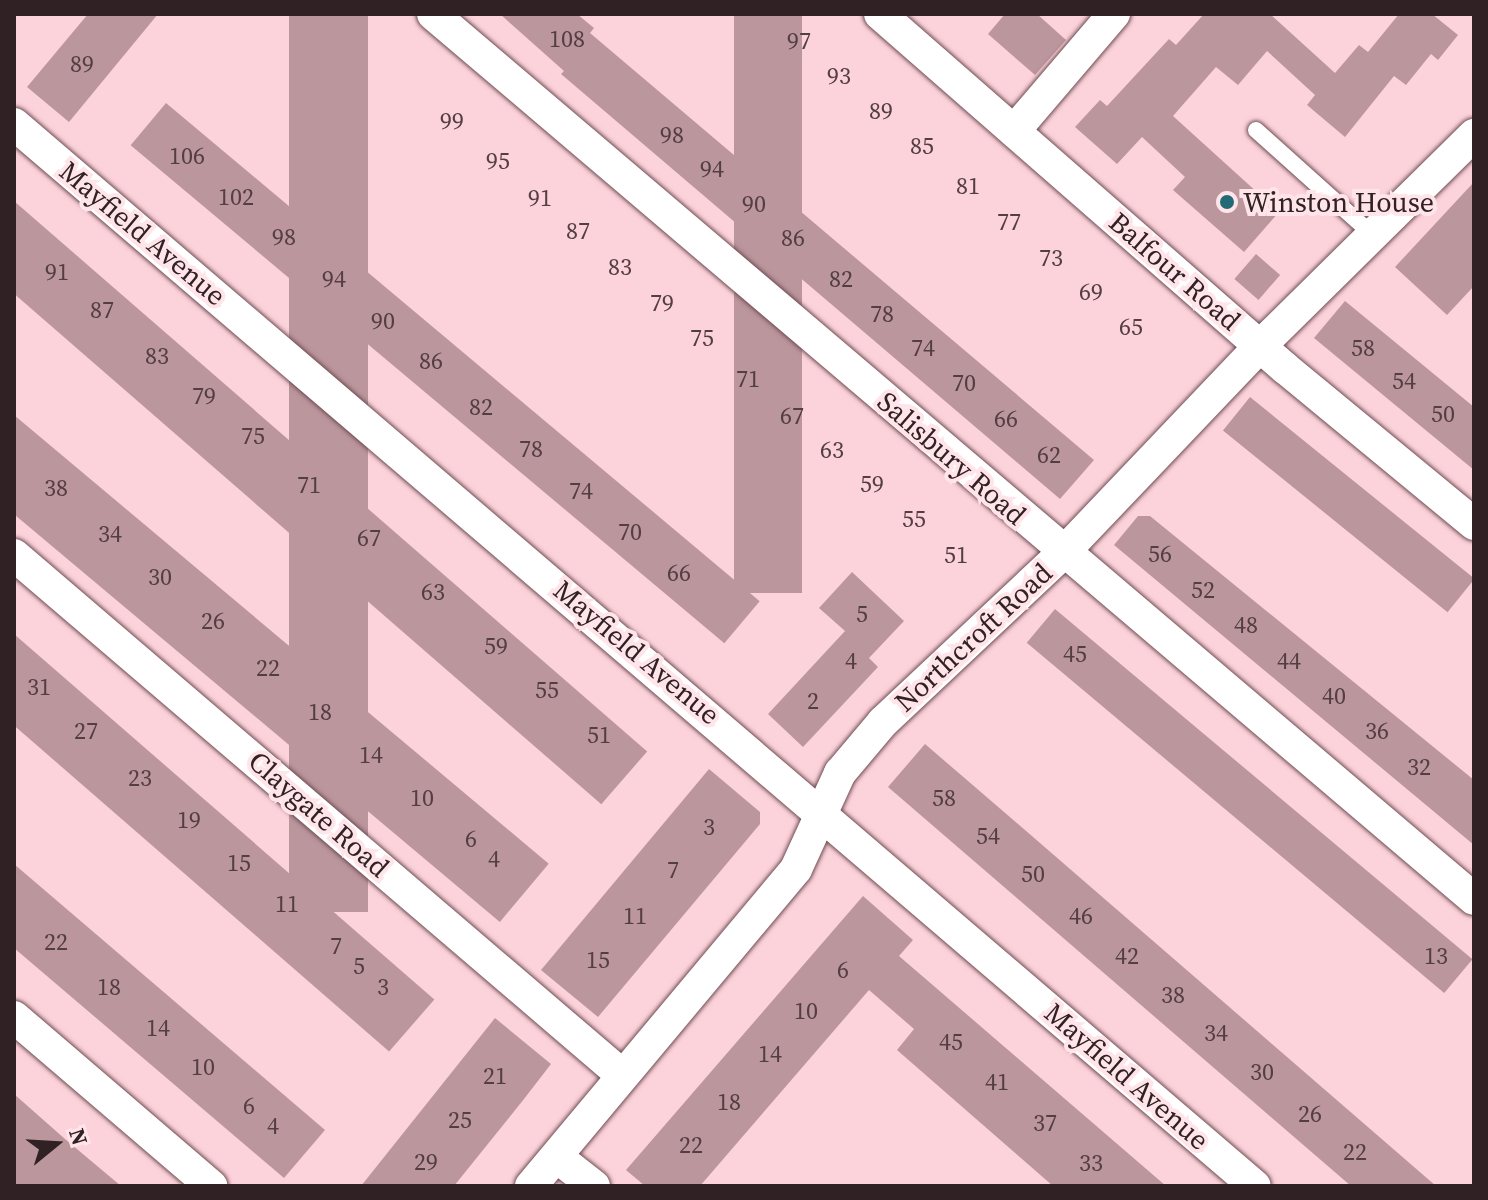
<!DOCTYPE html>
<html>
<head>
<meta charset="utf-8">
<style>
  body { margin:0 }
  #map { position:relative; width:1488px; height:1200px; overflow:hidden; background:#fdd3db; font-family:"Source Serif 4",serif }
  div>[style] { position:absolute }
  .building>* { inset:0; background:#bc969d; transform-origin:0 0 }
  .roads { filter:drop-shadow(0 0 2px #6e4c53) drop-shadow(0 0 2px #6e4c53) }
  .service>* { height:16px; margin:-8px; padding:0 8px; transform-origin:8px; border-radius:8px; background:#fff }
  .minor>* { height:32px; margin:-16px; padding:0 16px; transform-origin:16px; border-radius:16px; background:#fff }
  .dots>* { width:22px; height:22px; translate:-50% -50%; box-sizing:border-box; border:4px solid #ffe5ea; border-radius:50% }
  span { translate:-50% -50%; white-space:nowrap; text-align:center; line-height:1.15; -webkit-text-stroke:8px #ffe5ea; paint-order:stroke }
  .number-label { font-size:24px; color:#533e42 }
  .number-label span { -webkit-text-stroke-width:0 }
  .poi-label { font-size:28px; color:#302124 }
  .left { translate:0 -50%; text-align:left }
  .street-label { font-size:28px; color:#302124 }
  .frame { position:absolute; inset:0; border:16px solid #302124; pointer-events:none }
  .north { position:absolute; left:16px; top:1104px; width:80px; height:80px; -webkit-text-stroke:6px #ffe5ea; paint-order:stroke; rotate:72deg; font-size:22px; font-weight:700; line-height:32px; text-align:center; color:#302124 }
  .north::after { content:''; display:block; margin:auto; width:28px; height:36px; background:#302124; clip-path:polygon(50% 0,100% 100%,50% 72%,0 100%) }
</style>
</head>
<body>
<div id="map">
  <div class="building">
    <div style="clip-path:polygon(88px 14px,158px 14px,69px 122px,27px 87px)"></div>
    <div style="left:289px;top:14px;width:79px;height:898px"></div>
    <div style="clip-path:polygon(500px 14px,577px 14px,594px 28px,590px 33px,1094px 460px,1060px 499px,561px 74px,564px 71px)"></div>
    <div style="left:734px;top:14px;width:68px;height:579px"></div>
    <div style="clip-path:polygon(1005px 14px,1037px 14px,1066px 40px,1035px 75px,988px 34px)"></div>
    <div style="clip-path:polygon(1204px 14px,1270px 14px,1335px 73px,1359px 45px,1368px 52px,1399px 14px,1432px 14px,1458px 35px,1438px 60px,1431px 54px,1406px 85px,1394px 76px,1345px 137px,1307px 105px,1315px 95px,1267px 51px,1238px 85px,1216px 67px,1173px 116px,1279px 212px,1244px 252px,1173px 190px,1185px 177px,1142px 137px,1117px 164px,1075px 127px,1100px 100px,1107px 106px,1169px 39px,1176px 45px)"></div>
    <div style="left:166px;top:103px;width:775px;height:55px;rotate:40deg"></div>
    <div style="clip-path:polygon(1474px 182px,1474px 286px,1447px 315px,1395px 267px)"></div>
    <div style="left:14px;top:201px;width:839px;height:70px;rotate:41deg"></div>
    <div style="left:1256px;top:254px;width:32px;height:33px;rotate:41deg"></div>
    <div style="clip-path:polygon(1345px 301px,1474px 407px,1474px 470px,1314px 338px)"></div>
    <div style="left:1250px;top:397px;width:289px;height:43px;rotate:39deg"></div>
    <div style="left:14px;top:415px;width:698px;height:76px;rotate:40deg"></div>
    <div style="clip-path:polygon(1138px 516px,1150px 516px,1474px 780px,1474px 845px,1114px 545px)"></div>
    <div style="clip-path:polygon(852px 572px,904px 621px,869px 658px,878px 667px,803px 747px,768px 714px,845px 631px,819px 608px)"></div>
    <div style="left:1055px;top:609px;width:545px;height:44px;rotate:40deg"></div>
    <div style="left:14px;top:634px;width:557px;height:69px;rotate:41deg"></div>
    <div style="clip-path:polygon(925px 744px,1025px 830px,1436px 1186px,1351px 1186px,888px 787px)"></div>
    <div style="clip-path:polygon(709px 769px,760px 812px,760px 824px,598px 1017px,541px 970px)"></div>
    <div style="clip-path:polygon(14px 864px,325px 1130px,284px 1178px,14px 948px)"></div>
    <div style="clip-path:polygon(863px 896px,913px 940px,899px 956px,1166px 1186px,1053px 1186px,897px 1050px,914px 1029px,869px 990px,700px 1186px,645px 1186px,626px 1170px)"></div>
    <div style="clip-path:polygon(495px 1018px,551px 1064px,524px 1099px,454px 1186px,361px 1186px)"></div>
    <div style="clip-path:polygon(14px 1094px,65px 1139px,121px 1186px,14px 1186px)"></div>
  </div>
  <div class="roads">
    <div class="service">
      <div style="left:1256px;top:130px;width:156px;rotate:41.9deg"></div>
    </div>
    <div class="minor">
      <div style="left:433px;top:14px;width:1366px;rotate:40.37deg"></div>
      <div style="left:880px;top:14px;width:538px;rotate:41.16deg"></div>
      <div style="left:1285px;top:368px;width:245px;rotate:39.5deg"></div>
      <div style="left:14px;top:124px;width:1633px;rotate:40.56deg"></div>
      <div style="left:1014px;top:131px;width:154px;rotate:-49.5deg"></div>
      <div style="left:14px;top:555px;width:800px;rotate:40.54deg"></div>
      <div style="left:14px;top:1017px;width:260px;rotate:40.6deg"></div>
      <div style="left:557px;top:1157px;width:47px;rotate:38.1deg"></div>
      <div style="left:531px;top:1186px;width:413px;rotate:-50.1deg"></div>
      <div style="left:796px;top:869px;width:106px;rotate:-65.4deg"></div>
      <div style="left:840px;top:773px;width:67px;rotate:-49.9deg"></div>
      <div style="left:883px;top:722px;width:247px;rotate:-43.2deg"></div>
      <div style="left:1063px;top:553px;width:286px;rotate:-46.4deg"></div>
      <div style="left:1260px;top:346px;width:301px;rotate:-44.6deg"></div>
    </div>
  </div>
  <div class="dots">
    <div style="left:1227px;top:202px;background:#216a76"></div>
  </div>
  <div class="number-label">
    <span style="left:567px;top:39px">108</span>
    <span style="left:799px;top:41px">97</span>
    <span style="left:82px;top:64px">89</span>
    <span style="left:839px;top:76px">93</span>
    <span style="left:881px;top:111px">89</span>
    <span style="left:452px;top:121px">99</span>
    <span style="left:672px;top:135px">98</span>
    <span style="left:922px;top:146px">85</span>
    <span style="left:187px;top:156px">106</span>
    <span style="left:498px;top:161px">95</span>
    <span style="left:712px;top:169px">94</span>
    <span style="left:968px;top:186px">81</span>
    <span style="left:236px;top:197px">102</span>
    <span style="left:540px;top:198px">91</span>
    <span style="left:754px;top:204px">90</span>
    <span style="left:1009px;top:222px">77</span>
    <span style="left:578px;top:231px">87</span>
    <span style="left:284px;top:237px">98</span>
    <span style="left:793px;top:238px">86</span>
    <span style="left:1051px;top:258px">73</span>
    <span style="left:620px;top:267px">83</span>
    <span style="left:57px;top:272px">91</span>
    <span style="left:334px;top:279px">94</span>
    <span style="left:841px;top:279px">82</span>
    <span style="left:1091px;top:292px">69</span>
    <span style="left:662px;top:303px">79</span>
    <span style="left:102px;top:310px">87</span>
    <span style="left:882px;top:314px">78</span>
    <span style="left:383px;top:321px">90</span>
    <span style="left:1131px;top:327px">65</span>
    <span style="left:702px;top:338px">75</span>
    <span style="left:923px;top:348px">74</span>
    <span style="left:1363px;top:348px">58</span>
    <span style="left:157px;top:356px">83</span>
    <span style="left:431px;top:361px">86</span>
    <span style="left:748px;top:379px">71</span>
    <span style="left:1404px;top:381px">54</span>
    <span style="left:964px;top:383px">70</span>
    <span style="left:204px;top:396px">79</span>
    <span style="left:481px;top:407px">82</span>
    <span style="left:1443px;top:414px">50</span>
    <span style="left:792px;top:416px">67</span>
    <span style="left:1006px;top:419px">66</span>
    <span style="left:253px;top:436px">75</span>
    <span style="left:531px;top:449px">78</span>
    <span style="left:832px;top:450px">63</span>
    <span style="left:1049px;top:455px">62</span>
    <span style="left:872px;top:484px">59</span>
    <span style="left:309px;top:485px">71</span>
    <span style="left:56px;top:488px">38</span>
    <span style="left:581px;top:491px">74</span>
    <span style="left:914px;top:519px">55</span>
    <span style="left:630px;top:532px">70</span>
    <span style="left:110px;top:534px">34</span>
    <span style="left:369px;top:538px">67</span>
    <span style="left:1160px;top:554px">56</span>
    <span style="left:956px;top:555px">51</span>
    <span style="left:679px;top:573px">66</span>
    <span style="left:160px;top:577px">30</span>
    <span style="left:1203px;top:590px">52</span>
    <span style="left:433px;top:592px">63</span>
    <span style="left:862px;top:614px">5</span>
    <span style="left:213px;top:621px">26</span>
    <span style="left:1246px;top:625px">48</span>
    <span style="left:496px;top:646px">59</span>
    <span style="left:1075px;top:654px">45</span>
    <span style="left:851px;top:661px">4</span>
    <span style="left:1289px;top:661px">44</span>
    <span style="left:268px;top:668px">22</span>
    <span style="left:39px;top:687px">31</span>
    <span style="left:547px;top:690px">55</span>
    <span style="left:1334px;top:696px">40</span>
    <span style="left:813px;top:701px">2</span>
    <span style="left:320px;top:712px">18</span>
    <span style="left:86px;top:731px">27</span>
    <span style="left:1377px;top:731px">36</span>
    <span style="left:599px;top:735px">51</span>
    <span style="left:371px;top:755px">14</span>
    <span style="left:1419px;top:767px">32</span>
    <span style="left:140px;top:778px">23</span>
    <span style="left:422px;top:798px">10</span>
    <span style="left:944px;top:798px">58</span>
    <span style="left:189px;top:820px">19</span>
    <span style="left:709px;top:827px">3</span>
    <span style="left:988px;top:836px">54</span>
    <span style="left:471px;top:839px">6</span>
    <span style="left:494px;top:859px">4</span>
    <span style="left:239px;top:863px">15</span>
    <span style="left:673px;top:870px">7</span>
    <span style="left:1033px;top:874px">50</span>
    <span style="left:287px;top:904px">11</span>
    <span style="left:635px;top:916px">11</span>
    <span style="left:1081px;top:916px">46</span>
    <span style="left:56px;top:942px">22</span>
    <span style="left:336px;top:946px">7</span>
    <span style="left:1127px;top:956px">42</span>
    <span style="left:1436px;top:956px">13</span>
    <span style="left:598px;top:960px">15</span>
    <span style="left:359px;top:966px">5</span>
    <span style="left:843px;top:970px">6</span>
    <span style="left:109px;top:987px">18</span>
    <span style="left:383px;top:987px">3</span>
    <span style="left:1173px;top:995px">38</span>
    <span style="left:806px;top:1011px">10</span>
    <span style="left:158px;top:1028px">14</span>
    <span style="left:1216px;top:1033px">34</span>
    <span style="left:951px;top:1042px">45</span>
    <span style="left:770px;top:1054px">14</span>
    <span style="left:203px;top:1067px">10</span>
    <span style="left:1262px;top:1072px">30</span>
    <span style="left:495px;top:1076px">21</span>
    <span style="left:997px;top:1082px">41</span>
    <span style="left:729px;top:1102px">18</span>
    <span style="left:249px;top:1106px">6</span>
    <span style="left:1310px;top:1114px">26</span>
    <span style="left:460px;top:1120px">25</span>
    <span style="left:1045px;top:1123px">37</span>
    <span style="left:273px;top:1126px">4</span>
    <span style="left:691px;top:1145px">22</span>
    <span style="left:1355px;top:1152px">22</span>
    <span style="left:426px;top:1162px">29</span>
    <span style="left:1091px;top:1163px">33</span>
  </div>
  <div class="poi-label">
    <span class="left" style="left:1243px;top:202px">Winston House</span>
  </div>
  <div class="street-label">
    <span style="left:143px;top:233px;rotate:40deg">Mayfield Avenue</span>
    <span style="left:1175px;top:271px;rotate:41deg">Balfour Road</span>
    <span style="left:952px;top:458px;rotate:41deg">Salisbury Road</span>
    <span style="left:973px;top:637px;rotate:-43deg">Northcroft Road</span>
    <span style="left:637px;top:652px;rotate:40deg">Mayfield Avenue</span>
    <span style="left:319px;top:814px;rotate:41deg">Claygate Road</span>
    <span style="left:1127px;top:1076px;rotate:41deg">Mayfield Avenue</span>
  </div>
  <div class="frame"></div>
  <div class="north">N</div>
</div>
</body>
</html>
